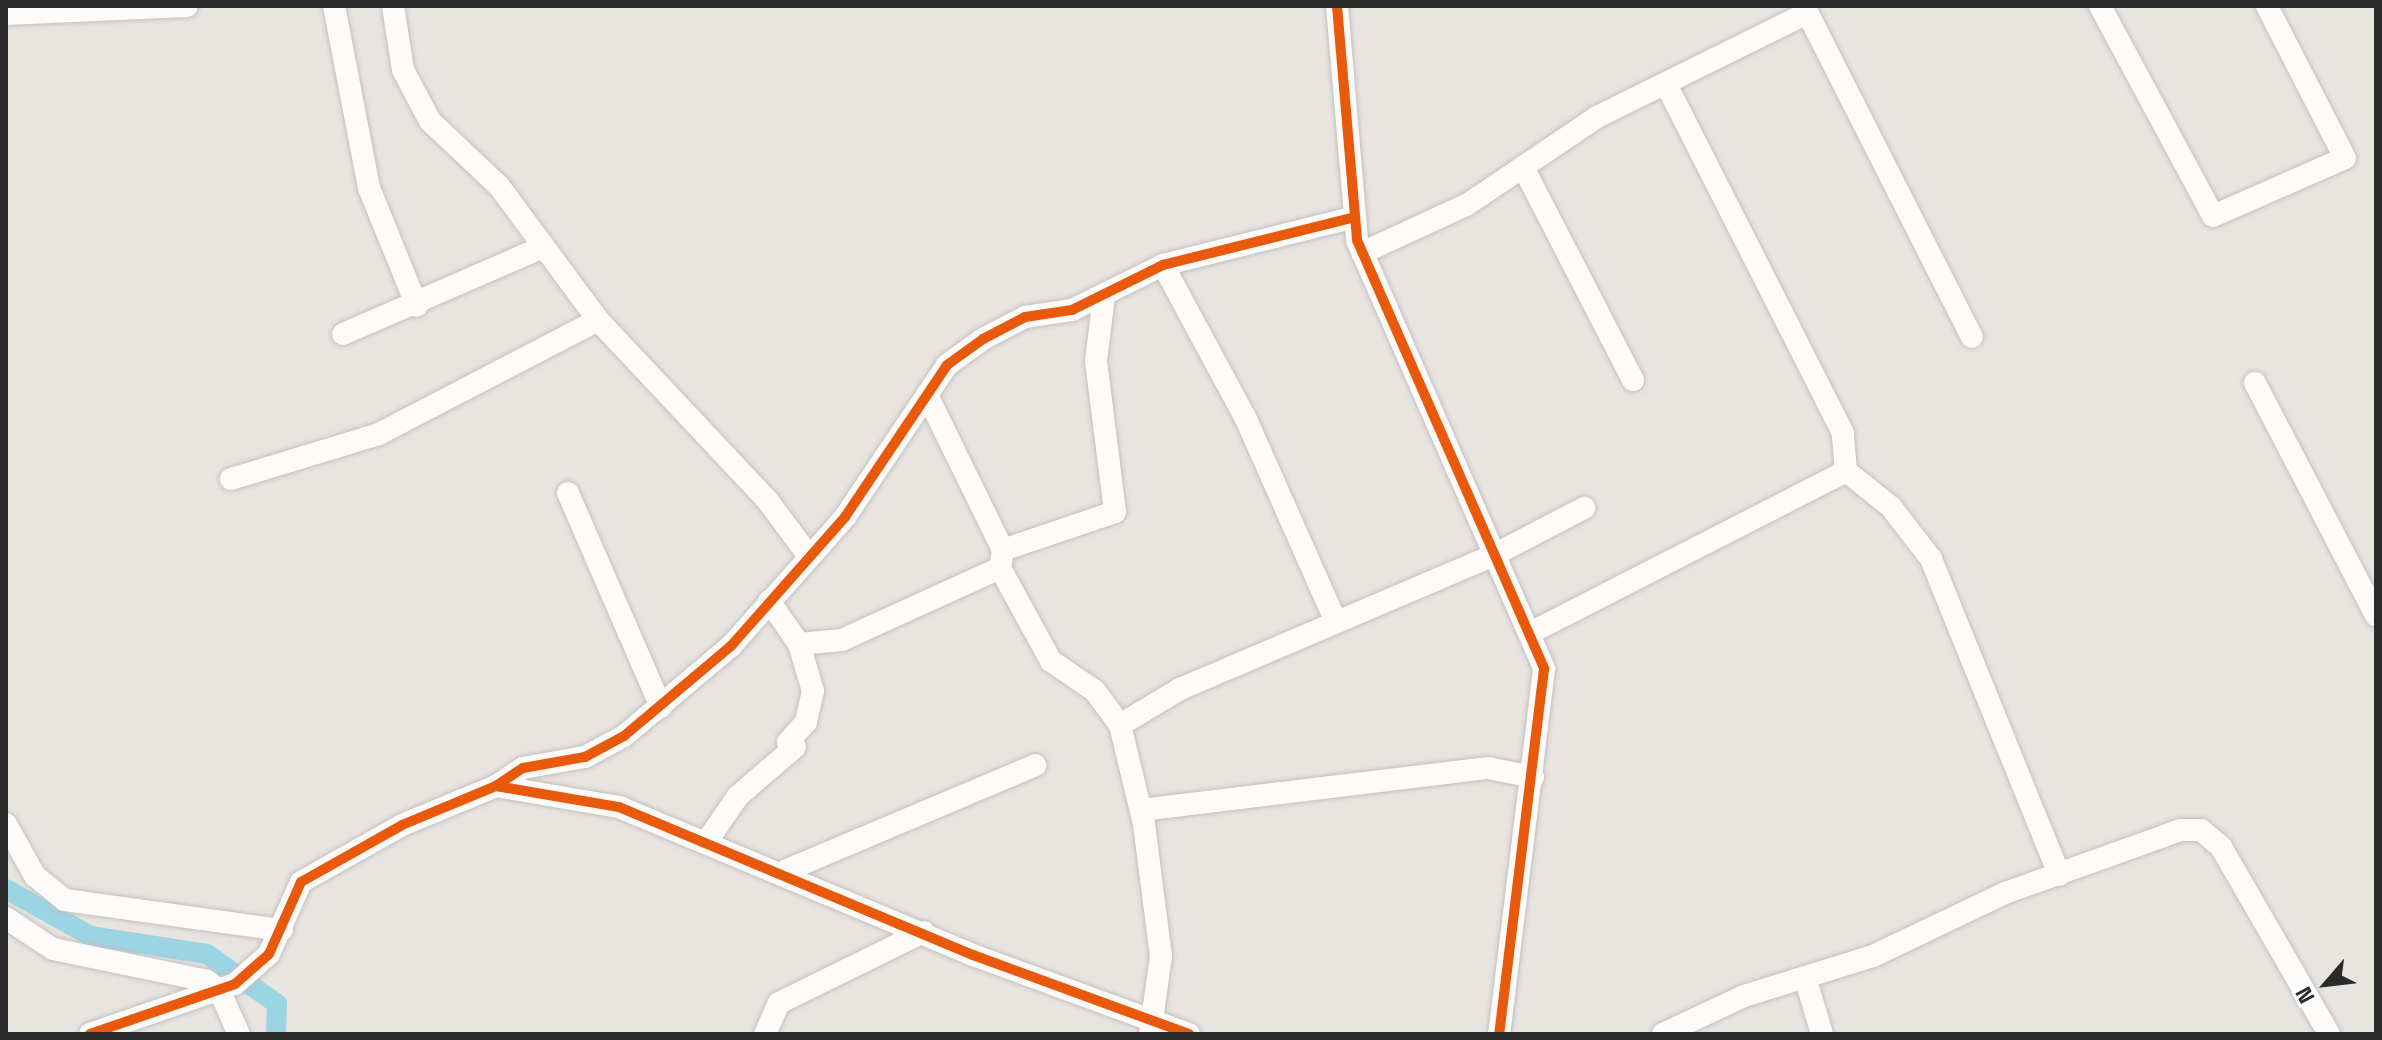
<!DOCTYPE html>
<html>
<head>
<meta charset="utf-8">
<style>
  body { margin:0 }
  #map { position:relative; width:2382px; height:1040px; overflow:hidden; background:#e8e4e0; font-family:"Space Grotesk",sans-serif }
  div>[style] { position:absolute }
  .canal>* { height:20px; margin:-10px; padding:0 10px; transform-origin:10px; border-radius:10px; background:#9bd4e2 }
  .roads { filter:drop-shadow(0 0 2px #c2c1c1) drop-shadow(0 0 2px #c2c1c1) }
  .minor>* { height:22px; margin:-11px; padding:0 11px; transform-origin:11px; border-radius:11px; background:#fcfbfa }
  .cycleway>* { height:10px; margin:-5px; padding:0 5px; transform-origin:5px; border-radius:5px; background:#e8590c }
  span { translate:-50% -50%; white-space:nowrap; text-align:center; line-height:1.15; -webkit-text-stroke:6px #fff; paint-order:stroke }
  .frame { position:absolute; inset:0; border:8px solid #2a2a2a; pointer-events:none }
  .north { position:absolute; left:2286px; top:944px; width:80px; height:80px; -webkit-text-stroke:6px #fff; paint-order:stroke; rotate:242deg; font-size:22px; font-weight:700; line-height:32px; text-align:center; color:#2a2a2a }
  .north::after { content:''; display:block; margin:auto; width:28px; height:36px; background:#2a2a2a; clip-path:polygon(50% 0,100% 100%,50% 72%,0 100%) }
</style>
</head>
<body>
<div id="map">
  <div class="canal">
    <div style="left:6px;top:889px;width:96px;rotate:29.2deg"></div>
    <div style="left:90px;top:936px;width:118px;rotate:8.7deg"></div>
    <div style="left:207px;top:954px;width:86px;rotate:35.5deg"></div>
    <div style="left:277px;top:1004px;width:30px;rotate:92deg"></div>
  </div>
  <div class="roads">
    <div class="minor">
      <div style="left:334px;top:6px;width:185px;rotate:79.1deg"></div>
      <div style="left:369px;top:188px;width:127px;rotate:67.9deg"></div>
      <div style="left:393px;top:6px;width:65px;rotate:81.1deg"></div>
      <div style="left:403px;top:70px;width:58px;rotate:62.1deg"></div>
      <div style="left:430px;top:121px;width:95px;rotate:43.3deg"></div>
      <div style="left:499px;top:186px;width:167px;rotate:53.5deg"></div>
      <div style="left:598px;top:320px;width:248px;rotate:46.8deg"></div>
      <div style="left:768px;top:501px;width:67px;rotate:53.5deg"></div>
      <div style="left:1337px;top:6px;width:235px;rotate:85.1deg"></div>
      <div style="left:1357px;top:240px;width:468px;rotate:66.4deg"></div>
      <div style="left:1544px;top:669px;width:368px;rotate:97deg"></div>
      <div style="left:1804px;top:6px;width:371px;rotate:63.1deg"></div>
      <div style="left:2100px;top:6px;width:238px;rotate:61.7deg"></div>
      <div style="left:2213px;top:216px;width:144px;rotate:-23.7deg"></div>
      <div style="left:2345px;top:158px;width:171px;rotate:-117.2deg"></div>
      <div style="left:6px;top:14px;width:181px;rotate:-2.5deg"></div>
      <div style="left:1523px;top:167px;width:240px;rotate:62.7deg"></div>
      <div style="left:1362px;top:253px;width:117px;rotate:-24.8deg"></div>
      <div style="left:1468px;top:204px;width:156px;rotate:-34deg"></div>
      <div style="left:1597px;top:117px;width:234px;rotate:-26.3deg"></div>
      <div style="left:1163px;top:265px;width:175px;rotate:61.7deg"></div>
      <div style="left:1246px;top:419px;width:222px;rotate:66.1deg"></div>
      <div style="left:1104px;top:296px;width:65px;rotate:97deg"></div>
      <div style="left:1096px;top:361px;width:152px;rotate:82.8deg"></div>
      <div style="left:1115px;top:512px;width:118px;rotate:161.3deg"></div>
      <div style="left:1003px;top:550px;width:18px;rotate:99deg"></div>
      <div style="left:1000px;top:568px;width:106px;rotate:61.3deg"></div>
      <div style="left:1051px;top:661px;width:53px;rotate:34.3deg"></div>
      <div style="left:1095px;top:691px;width:42px;rotate:53.7deg"></div>
      <div style="left:1120px;top:725px;width:102px;rotate:76.4deg"></div>
      <div style="left:1144px;top:824px;width:133px;rotate:82.7deg"></div>
      <div style="left:1161px;top:956px;width:79px;rotate:98deg"></div>
      <div style="left:343px;top:334px;width:216px;rotate:-23.5deg"></div>
      <div style="left:2255px;top:383px;width:262px;rotate:62.5deg"></div>
      <div style="left:927px;top:395px;width:173px;rotate:63.9deg"></div>
      <div style="left:1846px;top:471px;width:58px;rotate:38.7deg"></div>
      <div style="left:1891px;top:507px;width:66px;rotate:52.4deg"></div>
      <div style="left:1931px;top:559px;width:341px;rotate:67.9deg"></div>
      <div style="left:231px;top:479px;width:155px;rotate:-16.9deg"></div>
      <div style="left:379px;top:434px;width:247px;rotate:-27.5deg"></div>
      <div style="left:568px;top:493px;width:233px;rotate:66.5deg"></div>
      <div style="left:769px;top:601px;width:52px;rotate:55.1deg"></div>
      <div style="left:799px;top:644px;width:49px;rotate:73.4deg"></div>
      <div style="left:813px;top:691px;width:32px;rotate:103deg"></div>
      <div style="left:806px;top:722px;width:27px;rotate:132deg"></div>
      <div style="left:1530px;top:633px;width:355px;rotate:-27.1deg"></div>
      <div style="left:1846px;top:471px;width:38px;rotate:-95deg"></div>
      <div style="left:1843px;top:433px;width:391px;rotate:-116.9deg"></div>
      <div style="left:799px;top:644px;width:43px;rotate:-5.3deg"></div>
      <div style="left:842px;top:640px;width:174px;rotate:-24.5deg"></div>
      <div style="left:1120px;top:725px;width:70px;rotate:-31deg"></div>
      <div style="left:1180px;top:689px;width:341px;rotate:-23.1deg"></div>
      <div style="left:1494px;top:555px;width:102px;rotate:-27.6deg"></div>
      <div style="left:496px;top:786px;width:32px;rotate:-34deg"></div>
      <div style="left:523px;top:768px;width:63px;rotate:-10.1deg"></div>
      <div style="left:585px;top:757px;width:44px;rotate:-28.3deg"></div>
      <div style="left:624px;top:736px;width:140px;rotate:-40.1deg"></div>
      <div style="left:731px;top:646px;width:172px;rotate:-48.5deg"></div>
      <div style="left:845px;top:517px;width:183px;rotate:-56.1deg"></div>
      <div style="left:947px;top:365px;width:44px;rotate:-35.8deg"></div>
      <div style="left:983px;top:339px;width:47px;rotate:-27.6deg"></div>
      <div style="left:1025px;top:317px;width:48px;rotate:-8.5deg"></div>
      <div style="left:1072px;top:310px;width:102px;rotate:-26.3deg"></div>
      <div style="left:1163px;top:265px;width:198px;rotate:-14deg"></div>
      <div style="left:1141px;top:810px;width:350px;rotate:-6.9deg"></div>
      <div style="left:1488px;top:768px;width:46px;rotate:11.3deg"></div>
      <div style="left:6px;top:824px;width:60px;rotate:60.9deg"></div>
      <div style="left:35px;top:876px;width:38px;rotate:39deg"></div>
      <div style="left:65px;top:900px;width:219px;rotate:7.9deg"></div>
      <div style="left:707px;top:841px;width:55px;rotate:-55.4deg"></div>
      <div style="left:738px;top:796px;width:75px;rotate:-40.7deg"></div>
      <div style="left:785px;top:871px;width:272px;rotate:-22.9deg"></div>
      <div style="left:6px;top:918px;width:56px;rotate:33.4deg"></div>
      <div style="left:53px;top:949px;width:157px;rotate:11.7deg"></div>
      <div style="left:207px;top:981px;width:15px;rotate:37deg"></div>
      <div style="left:219px;top:990px;width:48px;rotate:65.6deg"></div>
      <div style="left:1805px;top:977px;width:59px;rotate:73.4deg"></div>
      <div style="left:90px;top:1034px;width:153px;rotate:-19deg"></div>
      <div style="left:235px;top:984px;width:45px;rotate:-41.4deg"></div>
      <div style="left:269px;top:954px;width:79px;rotate:-66deg"></div>
      <div style="left:301px;top:882px;width:116px;rotate:-29.4deg"></div>
      <div style="left:402px;top:825px;width:102px;rotate:-22.5deg"></div>
      <div style="left:496px;top:786px;width:125px;rotate:9.7deg"></div>
      <div style="left:619px;top:807px;width:384px;rotate:22.7deg"></div>
      <div style="left:973px;top:955px;width:230px;rotate:20.1deg"></div>
      <div style="left:765px;top:1034px;width:34px;rotate:-66deg"></div>
      <div style="left:779px;top:1003px;width:161px;rotate:-26.2deg"></div>
      <div style="left:1663px;top:1034px;width:89px;rotate:-25.1deg"></div>
      <div style="left:1744px;top:996px;width:135px;rotate:-17.2deg"></div>
      <div style="left:1873px;top:956px;width:146px;rotate:-25.5deg"></div>
      <div style="left:2005px;top:893px;width:187px;rotate:-19.7deg"></div>
      <div style="left:2181px;top:830px;width:20px"></div>
      <div style="left:2201px;top:830px;width:26px;rotate:40deg"></div>
      <div style="left:2221px;top:847px;width:216px;rotate:60deg"></div>
    </div>
  </div>
  <div class="cycleway">
    <div style="left:1337px;top:6px;width:235px;rotate:85.1deg"></div>
    <div style="left:1357px;top:240px;width:468px;rotate:66.4deg"></div>
    <div style="left:1544px;top:669px;width:368px;rotate:97deg"></div>
    <div style="left:496px;top:786px;width:32px;rotate:-34deg"></div>
    <div style="left:523px;top:768px;width:63px;rotate:-10.1deg"></div>
    <div style="left:585px;top:757px;width:44px;rotate:-28.3deg"></div>
    <div style="left:624px;top:736px;width:140px;rotate:-40.1deg"></div>
    <div style="left:731px;top:646px;width:172px;rotate:-48.5deg"></div>
    <div style="left:845px;top:517px;width:183px;rotate:-56.1deg"></div>
    <div style="left:947px;top:365px;width:44px;rotate:-35.8deg"></div>
    <div style="left:983px;top:339px;width:47px;rotate:-27.6deg"></div>
    <div style="left:1025px;top:317px;width:48px;rotate:-8.5deg"></div>
    <div style="left:1072px;top:310px;width:102px;rotate:-26.3deg"></div>
    <div style="left:1163px;top:265px;width:198px;rotate:-14deg"></div>
    <div style="left:90px;top:1034px;width:153px;rotate:-19deg"></div>
    <div style="left:235px;top:984px;width:45px;rotate:-41.4deg"></div>
    <div style="left:269px;top:954px;width:79px;rotate:-66deg"></div>
    <div style="left:301px;top:882px;width:116px;rotate:-29.4deg"></div>
    <div style="left:402px;top:825px;width:102px;rotate:-22.5deg"></div>
    <div style="left:496px;top:786px;width:125px;rotate:9.7deg"></div>
    <div style="left:619px;top:807px;width:384px;rotate:22.7deg"></div>
    <div style="left:973px;top:955px;width:230px;rotate:20.1deg"></div>
  </div>
  <div class="frame"></div>
  <div class="north">N</div>
</div>
</body>
</html>
